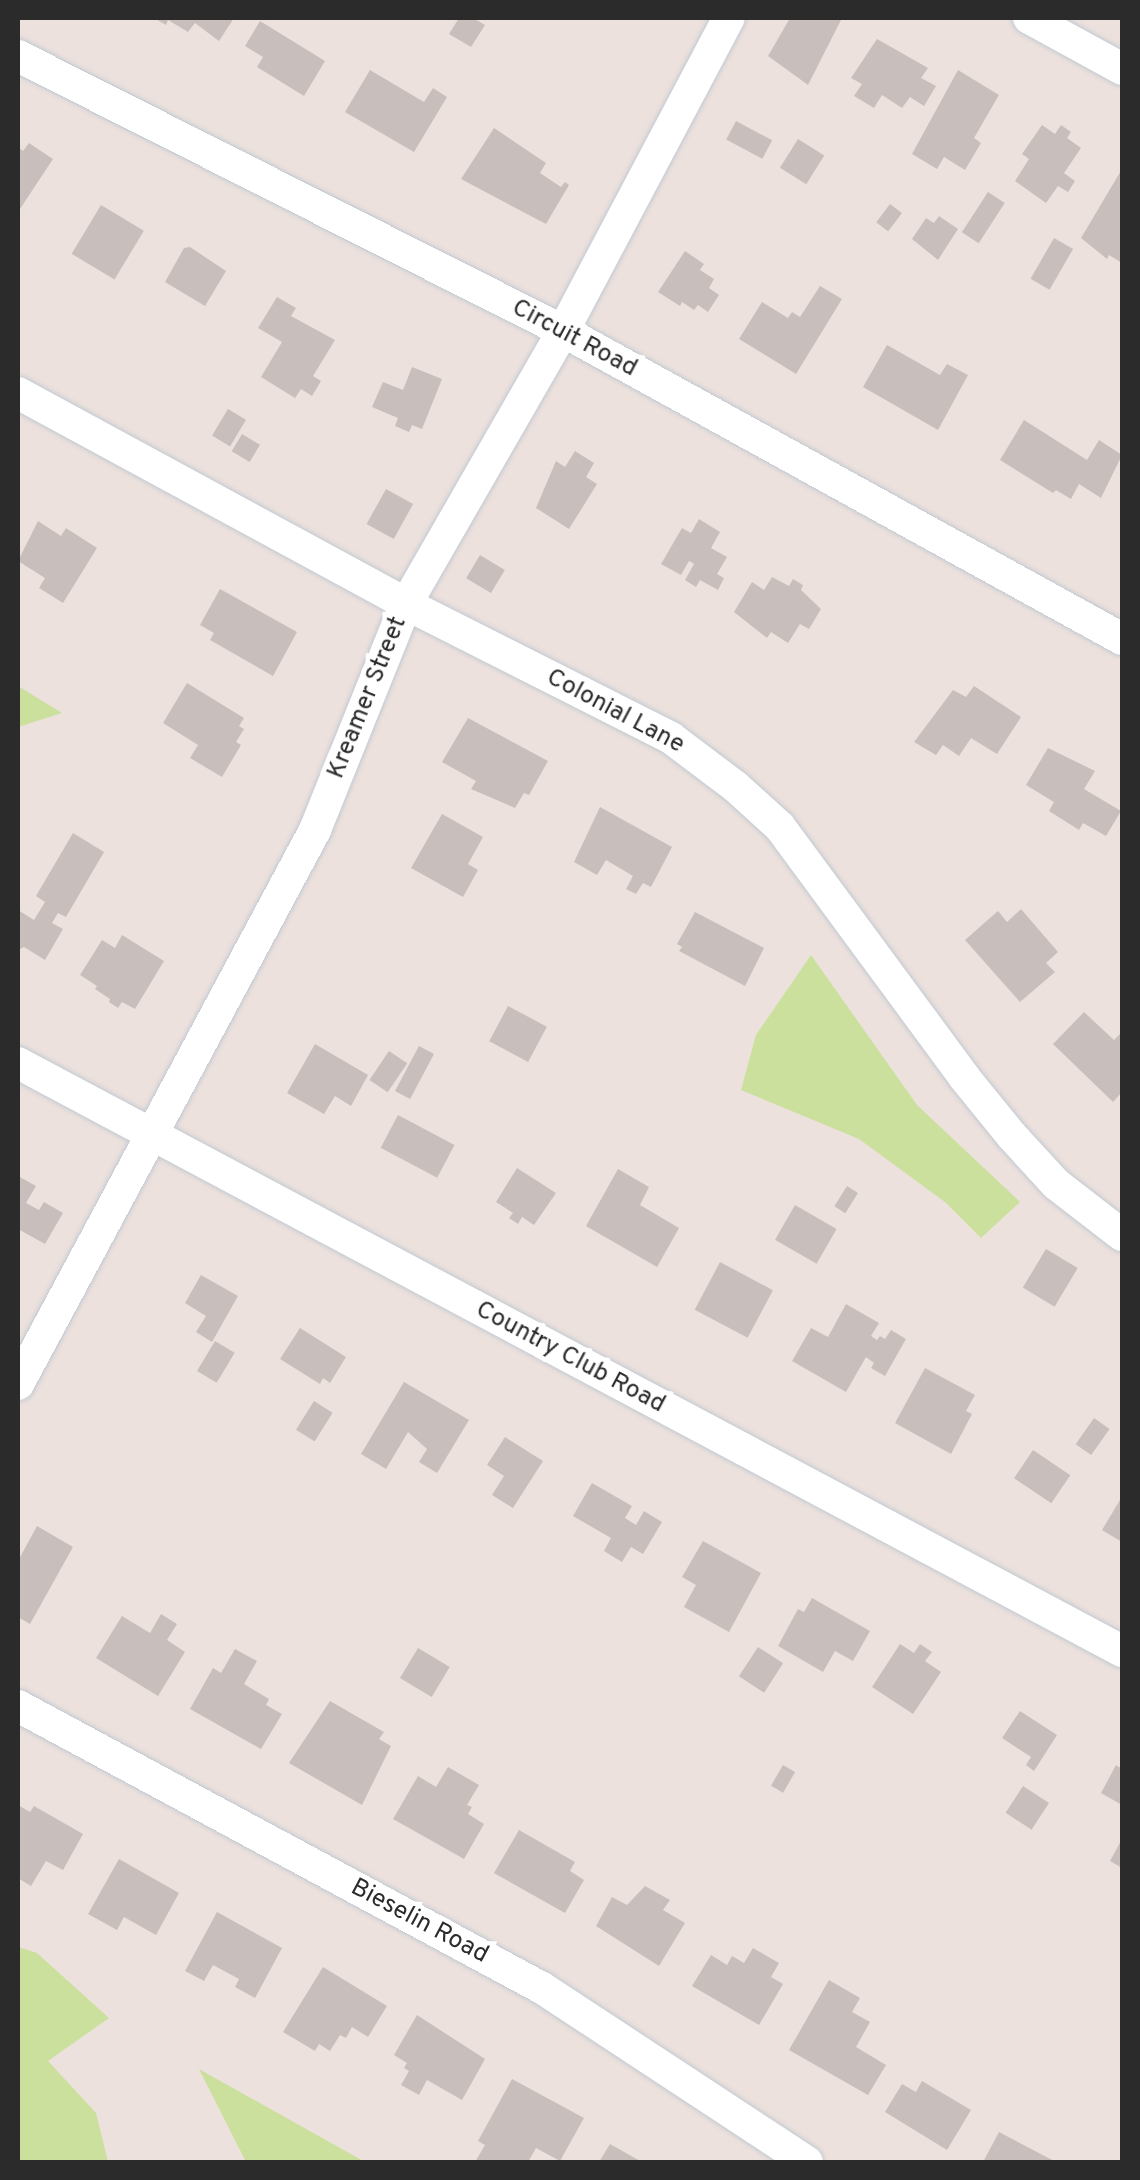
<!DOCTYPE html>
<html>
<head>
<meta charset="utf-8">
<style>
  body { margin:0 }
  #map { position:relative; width:1140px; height:2180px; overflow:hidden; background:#ece1dd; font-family:Overpass,sans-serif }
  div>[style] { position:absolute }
  .green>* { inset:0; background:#cae09c }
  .building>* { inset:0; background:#c8bfbc; transform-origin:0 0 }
  .roads { filter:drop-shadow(0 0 2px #c2c9d1) drop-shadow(0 0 2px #c2c9d1) }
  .minor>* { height:32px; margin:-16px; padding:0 16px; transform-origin:16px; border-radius:16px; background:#fff }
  span { translate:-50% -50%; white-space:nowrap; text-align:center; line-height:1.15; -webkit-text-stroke:9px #fff; paint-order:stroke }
  .street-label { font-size:25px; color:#2b2b2b }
  .frame { position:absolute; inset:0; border:20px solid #2b2b2b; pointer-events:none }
</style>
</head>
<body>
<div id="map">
  <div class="green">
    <div style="clip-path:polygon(18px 686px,62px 713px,18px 727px)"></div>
    <div style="clip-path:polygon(811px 955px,917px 1105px,1020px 1202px,981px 1238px,945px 1202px,859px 1139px,741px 1090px,756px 1035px)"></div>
    <div style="clip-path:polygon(18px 1947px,37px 1953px,109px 2018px,48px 2061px,96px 2113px,108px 2162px,18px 2162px)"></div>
    <div style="clip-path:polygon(199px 2069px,365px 2162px,246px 2162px)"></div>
  </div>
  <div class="building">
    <div style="clip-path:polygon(154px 18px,234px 18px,219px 41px,195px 23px,188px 32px,168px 20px,166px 25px)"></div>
    <div style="clip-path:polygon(459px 18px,473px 18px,485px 25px,471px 47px,449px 34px)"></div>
    <div style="clip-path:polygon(790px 18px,842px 18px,808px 85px,768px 56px)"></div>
    <div style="clip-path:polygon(260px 21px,325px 61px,304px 96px,257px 67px,263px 57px,245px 46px)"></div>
    <div style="clip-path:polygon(877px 39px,928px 68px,921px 78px,936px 86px,924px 106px,910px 97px,902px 108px,882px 95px,874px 108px,854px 96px,862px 84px,851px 78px)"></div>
    <div style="clip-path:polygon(370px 70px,424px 102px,433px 88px,447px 97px,414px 152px,345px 112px)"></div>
    <div style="clip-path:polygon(958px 70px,999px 95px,974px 138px,981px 143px,965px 170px,944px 157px,937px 169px,912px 154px)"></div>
    <div style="left:736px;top:121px;width:41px;height:21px;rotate:28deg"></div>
    <div style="clip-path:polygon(1042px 125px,1055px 134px,1061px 125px,1071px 132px,1067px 138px,1081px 148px,1064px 173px,1075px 181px,1068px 192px,1058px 186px,1046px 203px,1015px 181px,1029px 159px,1022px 154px)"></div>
    <div style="clip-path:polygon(494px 128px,546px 163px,540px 173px,561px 187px,565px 182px,569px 185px,546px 224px,461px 179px)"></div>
    <div style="left:798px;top:139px;width:31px;height:34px;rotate:32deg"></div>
    <div style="clip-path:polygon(29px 143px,53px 159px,18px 212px,18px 147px,23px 151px)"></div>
    <div style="clip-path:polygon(1122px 169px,1122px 263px,1109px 255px,1107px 259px,1081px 238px)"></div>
    <div style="left:988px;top:192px;width:20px;height:48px;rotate:33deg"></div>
    <div style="left:890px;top:204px;width:15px;height:23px;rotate:37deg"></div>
    <div style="left:101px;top:205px;width:50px;height:57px;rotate:31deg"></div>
    <div style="clip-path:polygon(939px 216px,958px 229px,938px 260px,912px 239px,926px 218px,934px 223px)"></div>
    <div style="left:1054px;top:238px;width:22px;height:47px;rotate:30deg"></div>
    <div style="clip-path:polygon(190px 247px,226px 271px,205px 306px,165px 282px,184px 248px)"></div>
    <div style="clip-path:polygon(685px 251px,704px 264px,700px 270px,714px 279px,709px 288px,719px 295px,708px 312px,698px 305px,694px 310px,682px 302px,680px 306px,658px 292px)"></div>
    <div style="clip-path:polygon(820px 286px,842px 299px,796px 374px,739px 339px,762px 302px,788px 318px,792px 312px,800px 317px)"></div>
    <div style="clip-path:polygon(277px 297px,296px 308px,291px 316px,335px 340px,313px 376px,321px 381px,312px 396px,301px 389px,295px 398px,261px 377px,282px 342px,258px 328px)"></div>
    <div style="clip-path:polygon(887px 345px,940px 375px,947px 364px,968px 375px,938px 430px,863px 387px)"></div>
    <div style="clip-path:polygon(412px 367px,442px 379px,422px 429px,412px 425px,409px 432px,395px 426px,398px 418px,372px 407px,383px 382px,403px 390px)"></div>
    <div style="left:228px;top:409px;width:21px;height:31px;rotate:31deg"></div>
    <div style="clip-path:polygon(1024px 420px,1087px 460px,1099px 440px,1122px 455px,1101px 498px,1079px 484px,1071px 499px,1056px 490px,1053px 493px,1000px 460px)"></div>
    <div style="left:242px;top:434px;width:21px;height:20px;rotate:31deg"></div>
    <div style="clip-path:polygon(575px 451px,594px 463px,586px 477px,597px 484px,569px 529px,536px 508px,556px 461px,565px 467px)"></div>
    <div style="left:386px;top:489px;width:31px;height:40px;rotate:29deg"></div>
    <div style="clip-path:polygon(699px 519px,720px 532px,711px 548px,727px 557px,717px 574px,724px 578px,718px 590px,700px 580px,696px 587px,685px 580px,694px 564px,689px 561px,681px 575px,661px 564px,682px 528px,691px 533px)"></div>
    <div style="clip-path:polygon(38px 521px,61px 536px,66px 528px,97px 548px,63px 603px,39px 588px,45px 578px,18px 561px)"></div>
    <div style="left:480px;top:555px;width:29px;height:27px;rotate:31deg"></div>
    <div style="clip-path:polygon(772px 577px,789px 586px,793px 579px,803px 585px,801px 590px,821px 609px,809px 629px,800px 624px,788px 643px,771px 632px,767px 638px,734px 612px,752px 582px,764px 590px)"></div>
    <div style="clip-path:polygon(220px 589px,297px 632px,273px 676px,210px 640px,214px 633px,200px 625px)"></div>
    <div style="clip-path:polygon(187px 683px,244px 718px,239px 726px,244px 729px,236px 742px,241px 745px,222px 777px,190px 758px,198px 745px,163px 723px)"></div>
    <div style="clip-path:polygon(974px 686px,1021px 717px,997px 754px,971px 738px,959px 756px,943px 745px,936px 755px,914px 742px,953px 690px,966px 697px)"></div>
    <div style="clip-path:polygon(468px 718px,548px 761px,529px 795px,524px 793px,515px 808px,471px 789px,476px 781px,442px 762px)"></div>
    <div style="clip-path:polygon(1048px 748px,1095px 771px,1084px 789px,1121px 811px,1106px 836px,1083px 823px,1079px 830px,1049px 811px,1054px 802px,1026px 785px)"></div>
    <div style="clip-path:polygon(600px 807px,672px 847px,651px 887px,643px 883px,636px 894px,626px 889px,633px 876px,606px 860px,597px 875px,574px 862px)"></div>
    <div style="clip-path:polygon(442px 814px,483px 837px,468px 864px,478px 870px,463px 897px,411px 868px)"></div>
    <div style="clip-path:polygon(73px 833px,104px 852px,66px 917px,58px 913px,52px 923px,63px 929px,45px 960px,24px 947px,18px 950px,18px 910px,34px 920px,45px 902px,36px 896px)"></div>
    <div style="clip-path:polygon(1021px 909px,1058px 952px,1046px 963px,1055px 972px,1020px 1002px,965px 940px,998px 911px,1007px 922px)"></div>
    <div style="clip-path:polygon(695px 912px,764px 948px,745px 986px,679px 951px,682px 947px,677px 944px)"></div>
    <div style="clip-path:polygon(122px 935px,164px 961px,135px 1009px,122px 1002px,118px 1008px,109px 1002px,110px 999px,95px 989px,97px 986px,80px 975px,102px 940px,115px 948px)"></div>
    <div style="left:508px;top:1006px;width:44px;height:40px;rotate:28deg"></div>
    <div style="clip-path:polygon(1084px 1012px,1114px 1040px,1122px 1032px,1122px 1092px,1113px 1102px,1053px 1044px)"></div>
    <div style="clip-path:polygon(315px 1044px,368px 1075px,351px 1106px,335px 1096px,324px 1114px,287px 1093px)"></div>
    <div style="left:419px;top:1046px;width:17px;height:51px;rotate:28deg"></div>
    <div style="left:389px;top:1051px;width:22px;height:35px;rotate:34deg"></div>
    <div style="left:398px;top:1115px;width:64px;height:37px;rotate:28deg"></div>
    <div style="clip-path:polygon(517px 1168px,556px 1193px,534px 1225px,522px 1217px,518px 1224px,509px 1218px,513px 1213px,496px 1202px)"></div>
    <div style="clip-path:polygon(618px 1169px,649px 1187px,640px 1205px,679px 1228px,657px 1267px,586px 1226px)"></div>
    <div style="clip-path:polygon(18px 1176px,36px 1186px,26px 1203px,39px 1210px,44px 1202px,63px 1213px,45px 1244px,18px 1229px)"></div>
    <div style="left:847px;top:1186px;width:13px;height:24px;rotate:32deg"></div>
    <div style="left:795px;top:1205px;width:48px;height:40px;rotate:30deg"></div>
    <div style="left:1046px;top:1249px;width:37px;height:45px;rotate:31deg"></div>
    <div style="left:720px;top:1262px;width:60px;height:54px;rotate:28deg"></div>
    <div style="clip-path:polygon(201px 1275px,238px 1296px,212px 1342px,196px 1332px,206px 1316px,185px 1303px)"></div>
    <div style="clip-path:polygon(846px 1304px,879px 1323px,871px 1336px,877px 1340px,880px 1336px,885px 1339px,891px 1330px,906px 1339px,885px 1376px,871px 1368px,874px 1363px,866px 1357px,846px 1392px,792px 1361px,811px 1328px,828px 1337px)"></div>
    <div style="clip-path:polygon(300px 1328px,346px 1357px,330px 1383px,323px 1378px,320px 1384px,280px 1359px)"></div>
    <div style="left:215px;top:1341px;width:23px;height:35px;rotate:31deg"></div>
    <div style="clip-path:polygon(925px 1368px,975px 1395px,966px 1411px,972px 1414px,951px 1454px,895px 1423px)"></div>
    <div style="clip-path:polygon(404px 1382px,469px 1420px,437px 1473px,419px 1462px,427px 1449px,408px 1432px,386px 1469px,361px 1454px)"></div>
    <div style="left:314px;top:1401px;width:22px;height:34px;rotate:32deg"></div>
    <div style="left:1094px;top:1418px;width:19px;height:32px;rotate:35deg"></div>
    <div style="clip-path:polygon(505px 1437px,543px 1461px,513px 1508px,492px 1495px,504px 1476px,487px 1465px)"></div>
    <div style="left:1033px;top:1450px;width:45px;height:34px;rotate:34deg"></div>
    <div style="clip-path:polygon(592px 1483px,632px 1506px,625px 1518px,636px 1525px,644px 1511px,662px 1522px,643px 1554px,631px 1547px,622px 1562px,604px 1551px,611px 1538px,573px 1516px)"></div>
    <div style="clip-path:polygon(1120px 1500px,1122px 1501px,1122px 1542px,1102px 1530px)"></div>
    <div style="clip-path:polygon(37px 1526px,73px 1547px,30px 1624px,18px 1617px,18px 1561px)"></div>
    <div style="clip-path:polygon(703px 1541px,761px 1573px,729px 1632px,684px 1607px,696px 1585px,682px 1577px)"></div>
    <div style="clip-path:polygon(812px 1598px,870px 1631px,853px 1661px,835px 1651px,823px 1672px,778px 1646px,798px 1609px,804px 1612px)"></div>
    <div style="clip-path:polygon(161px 1614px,177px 1624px,167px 1640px,185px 1652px,158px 1696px,96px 1658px,122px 1616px,150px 1633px)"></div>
    <div style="clip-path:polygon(900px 1644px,914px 1653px,920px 1644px,932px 1652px,925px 1661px,941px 1672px,913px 1714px,872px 1687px)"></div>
    <div style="left:758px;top:1647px;width:30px;height:35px;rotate:33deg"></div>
    <div style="left:418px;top:1648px;width:37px;height:35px;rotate:31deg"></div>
    <div style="clip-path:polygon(235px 1649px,257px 1661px,244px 1684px,269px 1699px,266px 1705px,282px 1714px,261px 1749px,190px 1709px,213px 1668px,221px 1673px)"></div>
    <div style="clip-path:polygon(330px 1701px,384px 1732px,379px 1739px,391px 1746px,362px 1805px,289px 1763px)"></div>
    <div style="clip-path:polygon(1020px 1711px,1057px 1735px,1034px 1771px,1026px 1765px,1031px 1757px,1002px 1738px)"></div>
    <div style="left:783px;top:1765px;width:14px;height:24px;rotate:30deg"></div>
    <div style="clip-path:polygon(1116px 1765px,1122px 1769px,1122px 1805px,1101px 1793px)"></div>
    <div style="clip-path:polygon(448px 1767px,479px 1785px,467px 1805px,472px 1807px,468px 1814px,484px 1824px,464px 1859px,393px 1819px,418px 1776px,436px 1787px)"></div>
    <div style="left:1023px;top:1786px;width:31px;height:32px;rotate:33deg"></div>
    <div style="clip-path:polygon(18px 1805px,30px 1812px,34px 1806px,83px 1834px,63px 1870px,46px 1861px,31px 1886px,18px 1878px)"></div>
    <div style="clip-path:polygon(519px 1830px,575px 1862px,570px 1871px,584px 1880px,565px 1913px,494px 1873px)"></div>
    <div style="clip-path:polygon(1122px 1839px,1122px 1868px,1110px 1861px)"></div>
    <div style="clip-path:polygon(119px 1859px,179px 1893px,156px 1935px,124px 1917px,117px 1930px,88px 1914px)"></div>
    <div style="clip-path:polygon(645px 1886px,670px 1900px,663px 1910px,685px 1923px,659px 1966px,596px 1926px,612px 1897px,627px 1905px)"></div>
    <div style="clip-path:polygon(217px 1912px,282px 1948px,255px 1998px,235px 1987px,239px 1979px,213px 1965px,204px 1981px,185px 1971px)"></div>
    <div style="clip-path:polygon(753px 1948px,779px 1963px,771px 1977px,783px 1984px,759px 2025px,692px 1986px,711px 1955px,727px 1965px,732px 1956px,744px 1963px)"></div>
    <div style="clip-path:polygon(323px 1967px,387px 2006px,368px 2037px,352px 2027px,346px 2038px,340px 2035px,330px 2051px,319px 2044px,315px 2051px,283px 2032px)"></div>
    <div style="clip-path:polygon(829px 1980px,860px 1998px,852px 2012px,870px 2022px,856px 2047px,886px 2065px,868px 2095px,789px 2050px)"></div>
    <div style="clip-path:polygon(417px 2015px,485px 2059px,462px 2100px,427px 2080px,419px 2095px,401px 2085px,409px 2071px,404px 2068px,407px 2063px,394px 2055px)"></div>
    <div style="clip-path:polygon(512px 2079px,584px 2118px,560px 2161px,536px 2148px,528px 2162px,475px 2162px,485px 2145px,478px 2141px)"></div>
    <div style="clip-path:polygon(922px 2081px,971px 2110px,947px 2150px,885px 2112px,902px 2084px,916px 2092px)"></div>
    <div style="clip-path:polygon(999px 2132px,1056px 2162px,983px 2162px)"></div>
    <div style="clip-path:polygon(610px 2144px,642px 2162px,599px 2162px)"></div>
  </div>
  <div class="roads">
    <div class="minor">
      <div style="left:1029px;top:18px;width:106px;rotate:28.7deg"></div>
      <div style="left:18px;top:56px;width:610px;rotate:26.77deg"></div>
      <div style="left:563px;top:331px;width:638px;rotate:28.85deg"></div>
      <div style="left:18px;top:393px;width:442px;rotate:28.5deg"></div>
      <div style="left:406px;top:604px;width:297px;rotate:26.8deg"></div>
      <div style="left:671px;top:738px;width:81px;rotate:37deg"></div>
      <div style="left:736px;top:787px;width:59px;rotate:42.3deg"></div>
      <div style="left:780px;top:827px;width:310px;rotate:53.6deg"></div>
      <div style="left:964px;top:1077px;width:76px;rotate:50.9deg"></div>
      <div style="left:1012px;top:1136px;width:65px;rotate:47.5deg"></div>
      <div style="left:1056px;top:1184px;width:83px;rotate:37.7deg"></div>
      <div style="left:18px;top:1063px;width:1251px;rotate:28.04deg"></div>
      <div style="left:18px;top:1384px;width:629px;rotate:-61.8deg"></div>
      <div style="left:315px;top:830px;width:244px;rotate:-68.1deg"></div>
      <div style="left:406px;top:604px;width:315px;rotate:-60.1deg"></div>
      <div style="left:563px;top:331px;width:354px;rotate:-62.1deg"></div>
      <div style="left:18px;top:1706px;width:595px;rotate:28.29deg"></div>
      <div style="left:542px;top:1988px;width:317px;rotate:33.3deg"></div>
    </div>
  </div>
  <div class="street-label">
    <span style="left:574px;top:339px;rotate:28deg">Circuit Road</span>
    <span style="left:368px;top:698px;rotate:-68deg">Kreamer Street</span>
    <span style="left:615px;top:712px;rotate:28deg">Colonial Lane</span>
    <span style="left:570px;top:1358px;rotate:28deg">Country Club Road</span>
    <span style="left:419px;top:1922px;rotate:28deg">Bieselin Road</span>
  </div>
  <div class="frame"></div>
</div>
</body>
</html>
